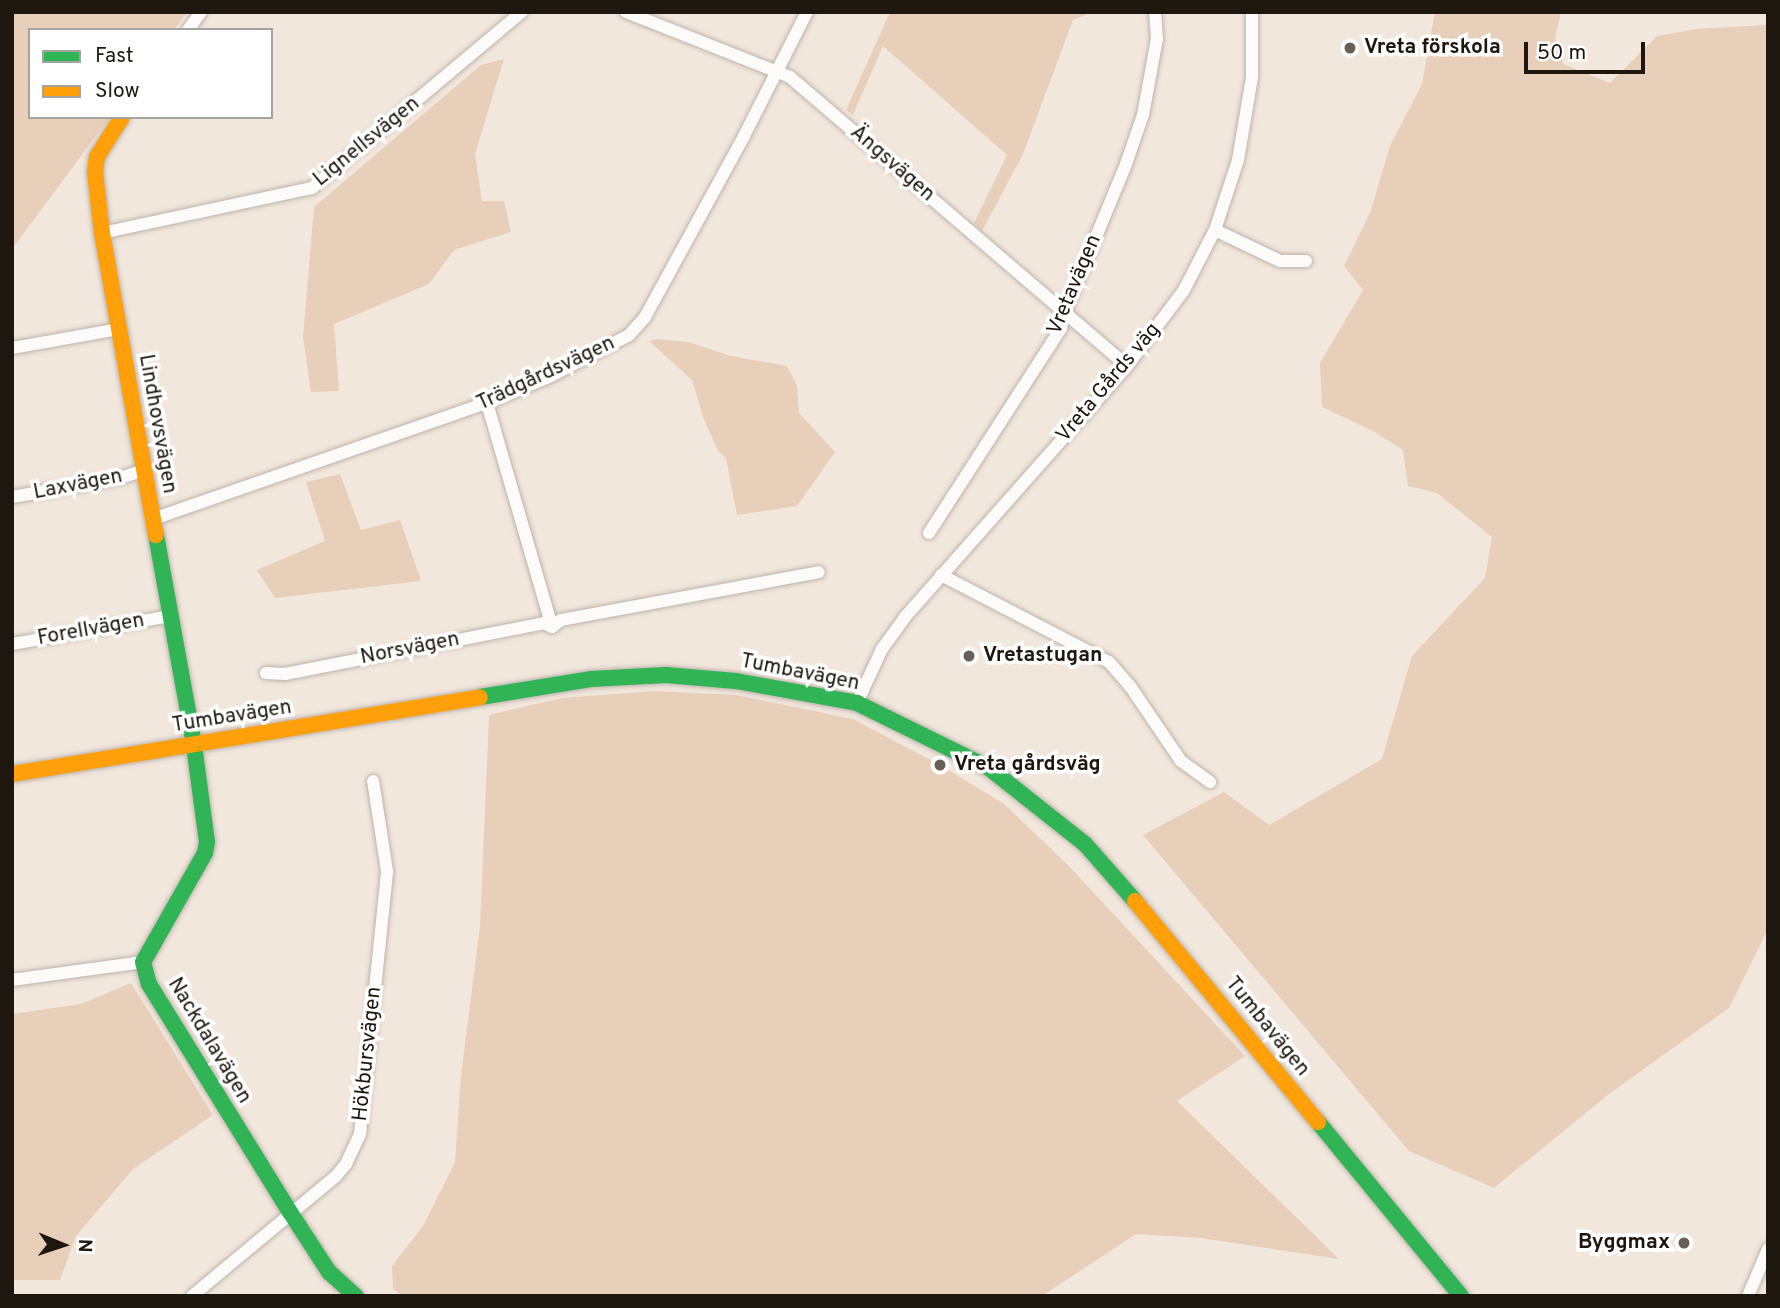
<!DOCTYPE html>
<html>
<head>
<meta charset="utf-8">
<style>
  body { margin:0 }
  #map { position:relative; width:1780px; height:1308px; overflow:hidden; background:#f2e7dc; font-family:Overpass,sans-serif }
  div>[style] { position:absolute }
  .green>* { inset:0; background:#e8cfb9 }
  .roads { filter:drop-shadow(0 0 2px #bdb4ad) drop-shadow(0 0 2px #bdb4ad) }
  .street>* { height:12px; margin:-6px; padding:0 6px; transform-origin:6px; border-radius:6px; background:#fdfbfa }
  .fast>* { height:16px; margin:-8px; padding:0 8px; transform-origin:8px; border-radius:8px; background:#30b455 }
  .slow>* { height:16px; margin:-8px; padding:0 8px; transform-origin:8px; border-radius:8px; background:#ff9f0a }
  .dots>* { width:19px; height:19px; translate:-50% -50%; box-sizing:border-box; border:4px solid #fff; border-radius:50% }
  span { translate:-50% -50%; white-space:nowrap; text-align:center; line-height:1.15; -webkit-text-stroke:7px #fff; paint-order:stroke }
  .poi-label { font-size:21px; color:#1e1710; font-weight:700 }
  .left { translate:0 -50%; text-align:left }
  .right { translate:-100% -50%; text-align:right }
  .street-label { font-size:21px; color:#1e1710 }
  .frame { position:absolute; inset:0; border:14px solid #1e1710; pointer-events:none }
  .legend { position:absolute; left:28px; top:28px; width:245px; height:91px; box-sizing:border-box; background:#fff; border:2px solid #a5a29f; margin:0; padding:9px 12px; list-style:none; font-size:21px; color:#1e1710 }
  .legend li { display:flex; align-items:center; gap:14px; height:35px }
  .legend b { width:35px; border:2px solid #a5a29f }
  .north { position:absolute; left:28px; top:1210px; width:70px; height:70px; -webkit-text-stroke:5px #fff; paint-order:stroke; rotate:92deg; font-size:19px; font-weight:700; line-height:28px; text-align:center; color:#1e1710 }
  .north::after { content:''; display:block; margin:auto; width:24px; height:32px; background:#1e1710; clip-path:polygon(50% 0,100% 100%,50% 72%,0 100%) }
  .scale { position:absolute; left:1524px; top:42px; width:121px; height:32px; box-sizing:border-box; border:4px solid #1e1710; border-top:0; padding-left:9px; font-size:21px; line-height:24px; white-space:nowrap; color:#1e1710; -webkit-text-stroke:5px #fff; paint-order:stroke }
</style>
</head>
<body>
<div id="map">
  <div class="green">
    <div style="clip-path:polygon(12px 12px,187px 12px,174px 30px,30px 30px,30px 117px,110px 117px,12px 249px)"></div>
    <div style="clip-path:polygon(890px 12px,1093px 12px,1073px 20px,1023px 154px,982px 231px,974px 223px,1007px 155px,883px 46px,853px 115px,846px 110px)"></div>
    <div style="clip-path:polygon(1435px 12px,1561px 12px,1555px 37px,1563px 64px,1610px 83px,1657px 36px,1696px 29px,1768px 25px,1768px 929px,1729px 1008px,1609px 1094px,1494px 1188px,1409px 1151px,1143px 835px,1224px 792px,1269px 825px,1382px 759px,1412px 656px,1485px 578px,1492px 537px,1437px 493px,1408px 486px,1403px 450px,1373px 431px,1322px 407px,1320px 363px,1363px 290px,1344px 266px,1370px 213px,1390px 146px,1422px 84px)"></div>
    <div style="clip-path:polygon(504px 59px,475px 154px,482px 201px,504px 201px,511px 232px,454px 250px,429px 284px,334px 324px,339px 391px,311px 392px,303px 337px,314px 207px,481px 65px)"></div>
    <div style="clip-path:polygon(658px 339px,688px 342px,731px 356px,787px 366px,797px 385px,799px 413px,835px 452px,797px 506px,737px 515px,726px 458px,718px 451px,705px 422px,692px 380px,649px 341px)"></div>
    <div style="clip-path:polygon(340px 474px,361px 530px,400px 520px,421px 581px,275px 598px,257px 570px,325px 541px,306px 482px)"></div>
    <div style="clip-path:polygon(655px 691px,736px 695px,853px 719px,940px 765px,1004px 804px,1068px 865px,1245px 1056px,1177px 1101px,1339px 1259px,1201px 1238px,1136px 1234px,1042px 1296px,404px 1296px,393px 1289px,392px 1266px,423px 1226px,455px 1163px,461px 1076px,480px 927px,489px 715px,562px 698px)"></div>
    <div style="clip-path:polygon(131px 983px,213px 1115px,133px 1169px,76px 1236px,60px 1280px,12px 1280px,12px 1014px,81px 1004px)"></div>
  </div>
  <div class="roads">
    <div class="street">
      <div style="left:626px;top:12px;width:176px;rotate:21.6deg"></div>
      <div style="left:790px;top:77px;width:444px;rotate:40.6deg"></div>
      <div style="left:188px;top:30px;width:22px;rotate:-54deg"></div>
      <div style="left:1215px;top:230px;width:72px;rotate:25.5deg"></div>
      <div style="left:1280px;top:261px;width:26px"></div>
      <div style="left:102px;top:233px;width:215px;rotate:-12.1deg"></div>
      <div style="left:312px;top:188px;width:274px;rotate:-40deg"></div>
      <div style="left:12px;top:348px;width:109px;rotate:-10.1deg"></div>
      <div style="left:487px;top:403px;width:233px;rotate:73.8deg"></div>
      <div style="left:12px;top:497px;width:110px;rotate:-10deg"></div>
      <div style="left:120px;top:478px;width:25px;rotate:-18deg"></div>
      <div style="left:153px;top:519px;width:354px;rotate:-19.2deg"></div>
      <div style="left:487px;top:403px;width:69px;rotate:-22.9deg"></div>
      <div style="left:551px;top:376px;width:88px;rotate:-27.7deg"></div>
      <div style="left:629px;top:335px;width:24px;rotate:-48deg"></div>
      <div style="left:645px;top:317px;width:206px;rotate:-61.3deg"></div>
      <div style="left:744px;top:136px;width:139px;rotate:-63.1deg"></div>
      <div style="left:929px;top:533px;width:244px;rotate:-57.2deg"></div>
      <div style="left:1061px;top:328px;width:14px;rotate:-78deg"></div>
      <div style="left:1064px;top:314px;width:162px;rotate:-67.5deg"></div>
      <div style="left:1126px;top:164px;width:52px;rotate:-70.9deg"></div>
      <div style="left:1143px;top:115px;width:77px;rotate:-79.6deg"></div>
      <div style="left:1157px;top:39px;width:27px;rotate:-94deg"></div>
      <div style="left:941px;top:575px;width:189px;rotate:27.4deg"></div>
      <div style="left:1109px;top:662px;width:32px;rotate:49deg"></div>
      <div style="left:1130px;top:686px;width:91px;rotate:55.8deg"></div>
      <div style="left:1181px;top:761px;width:36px;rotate:36deg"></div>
      <div style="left:12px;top:644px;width:160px;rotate:-10deg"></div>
      <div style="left:266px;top:673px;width:19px;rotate:3deg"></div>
      <div style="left:285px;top:674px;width:264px;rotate:-11.1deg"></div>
      <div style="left:544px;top:623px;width:9px;rotate:27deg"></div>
      <div style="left:552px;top:627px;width:11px;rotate:-38deg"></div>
      <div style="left:561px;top:620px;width:262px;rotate:-10.5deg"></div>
      <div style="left:857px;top:703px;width:60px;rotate:-65.2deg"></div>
      <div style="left:882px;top:649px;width:39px;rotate:-54deg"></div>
      <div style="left:905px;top:617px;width:335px;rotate:-48.5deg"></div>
      <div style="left:1127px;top:366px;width:95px;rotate:-53.1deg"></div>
      <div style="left:1184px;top:290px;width:68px;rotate:-62.7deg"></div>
      <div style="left:1215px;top:230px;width:74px;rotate:-71.8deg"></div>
      <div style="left:1238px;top:160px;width:84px;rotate:-80.4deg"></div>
      <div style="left:1252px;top:77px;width:65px;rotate:-90deg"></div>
      <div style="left:12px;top:980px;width:132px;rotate:-7.8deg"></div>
      <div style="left:192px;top:1296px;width:187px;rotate:-39.8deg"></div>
      <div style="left:336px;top:1176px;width:16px;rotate:-50deg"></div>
      <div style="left:346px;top:1164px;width:33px;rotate:-65deg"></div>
      <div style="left:360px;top:1134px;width:264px;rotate:-84.1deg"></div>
      <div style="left:387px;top:871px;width:91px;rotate:-98.8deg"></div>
      <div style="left:1748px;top:1296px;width:51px;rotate:-66.9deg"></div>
    </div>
    <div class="fast">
      <div style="left:156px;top:535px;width:213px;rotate:79.7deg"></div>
      <div style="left:194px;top:745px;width:98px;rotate:82.4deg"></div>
      <div style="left:207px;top:842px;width:11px;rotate:100deg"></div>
      <div style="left:205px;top:853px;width:125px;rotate:119.6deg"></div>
      <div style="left:143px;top:962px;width:23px;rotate:75deg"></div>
      <div style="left:149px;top:984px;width:268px;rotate:58.3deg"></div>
      <div style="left:290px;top:1212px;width:72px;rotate:57deg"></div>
      <div style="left:329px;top:1272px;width:36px;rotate:42deg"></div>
      <div style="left:480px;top:697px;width:112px;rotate:-9.2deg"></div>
      <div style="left:591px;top:679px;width:75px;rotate:-3.1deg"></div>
      <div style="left:666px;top:675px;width:70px;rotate:4.9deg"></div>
      <div style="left:736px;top:681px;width:123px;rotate:10.3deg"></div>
      <div style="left:857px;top:703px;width:147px;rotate:26.2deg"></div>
      <div style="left:989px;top:768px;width:122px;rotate:38.4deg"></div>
      <div style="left:1085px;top:844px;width:76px;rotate:48.7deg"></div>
      <div style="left:1318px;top:1122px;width:225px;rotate:50.6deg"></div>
    </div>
    <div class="slow">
      <div style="left:122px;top:117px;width:47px;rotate:122deg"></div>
      <div style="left:97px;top:157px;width:15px;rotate:98deg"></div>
      <div style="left:95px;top:172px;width:61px;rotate:83.5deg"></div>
      <div style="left:102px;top:233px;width:307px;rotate:79.9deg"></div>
      <div style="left:12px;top:774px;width:474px;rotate:-9.3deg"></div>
      <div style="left:1135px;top:901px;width:287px;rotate:50.4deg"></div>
    </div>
  </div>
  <div class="dots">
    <div style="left:1350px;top:48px;background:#686057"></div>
    <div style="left:969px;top:656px;background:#686057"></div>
    <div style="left:940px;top:765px;background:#686057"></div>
    <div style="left:1684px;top:1243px;background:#686057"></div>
  </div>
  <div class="poi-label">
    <span class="left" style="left:1364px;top:48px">Vreta förskola</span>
    <span class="left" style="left:983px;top:656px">Vretastugan</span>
    <span class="left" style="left:954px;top:765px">Vreta gårdsväg</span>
    <span class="right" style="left:1670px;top:1243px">Byggmax</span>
  </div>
  <div class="street-label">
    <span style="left:367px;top:142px;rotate:-39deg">Lignellsvägen</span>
    <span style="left:892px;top:164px;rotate:41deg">Ängsvägen</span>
    <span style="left:1075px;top:285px;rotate:-67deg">Vretavägen</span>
    <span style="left:546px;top:374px;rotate:-25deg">Trädgårdsvägen</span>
    <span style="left:1109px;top:383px;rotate:-50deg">Vreta Gårds väg</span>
    <span style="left:157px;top:424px;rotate:80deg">Lindhovsvägen</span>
    <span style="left:78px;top:485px;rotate:-11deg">Laxvägen</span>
    <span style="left:91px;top:630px;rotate:-10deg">Forellvägen</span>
    <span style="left:410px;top:649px;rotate:-11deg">Norsvägen</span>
    <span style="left:800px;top:673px;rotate:11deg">Tumbavägen</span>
    <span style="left:232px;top:717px;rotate:-9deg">Tumbavägen</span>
    <span style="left:1267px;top:1027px;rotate:51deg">Tumbavägen</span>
    <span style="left:209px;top:1041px;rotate:59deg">Nackdalavägen</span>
    <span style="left:368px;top:1054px;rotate:-84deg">Hökbursvägen</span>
  </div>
  <div class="frame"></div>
  <ul class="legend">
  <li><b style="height:9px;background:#30b455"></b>Fast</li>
  <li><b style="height:9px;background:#ff9f0a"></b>Slow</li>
  </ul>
  <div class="north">N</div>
  <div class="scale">50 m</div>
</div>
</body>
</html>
